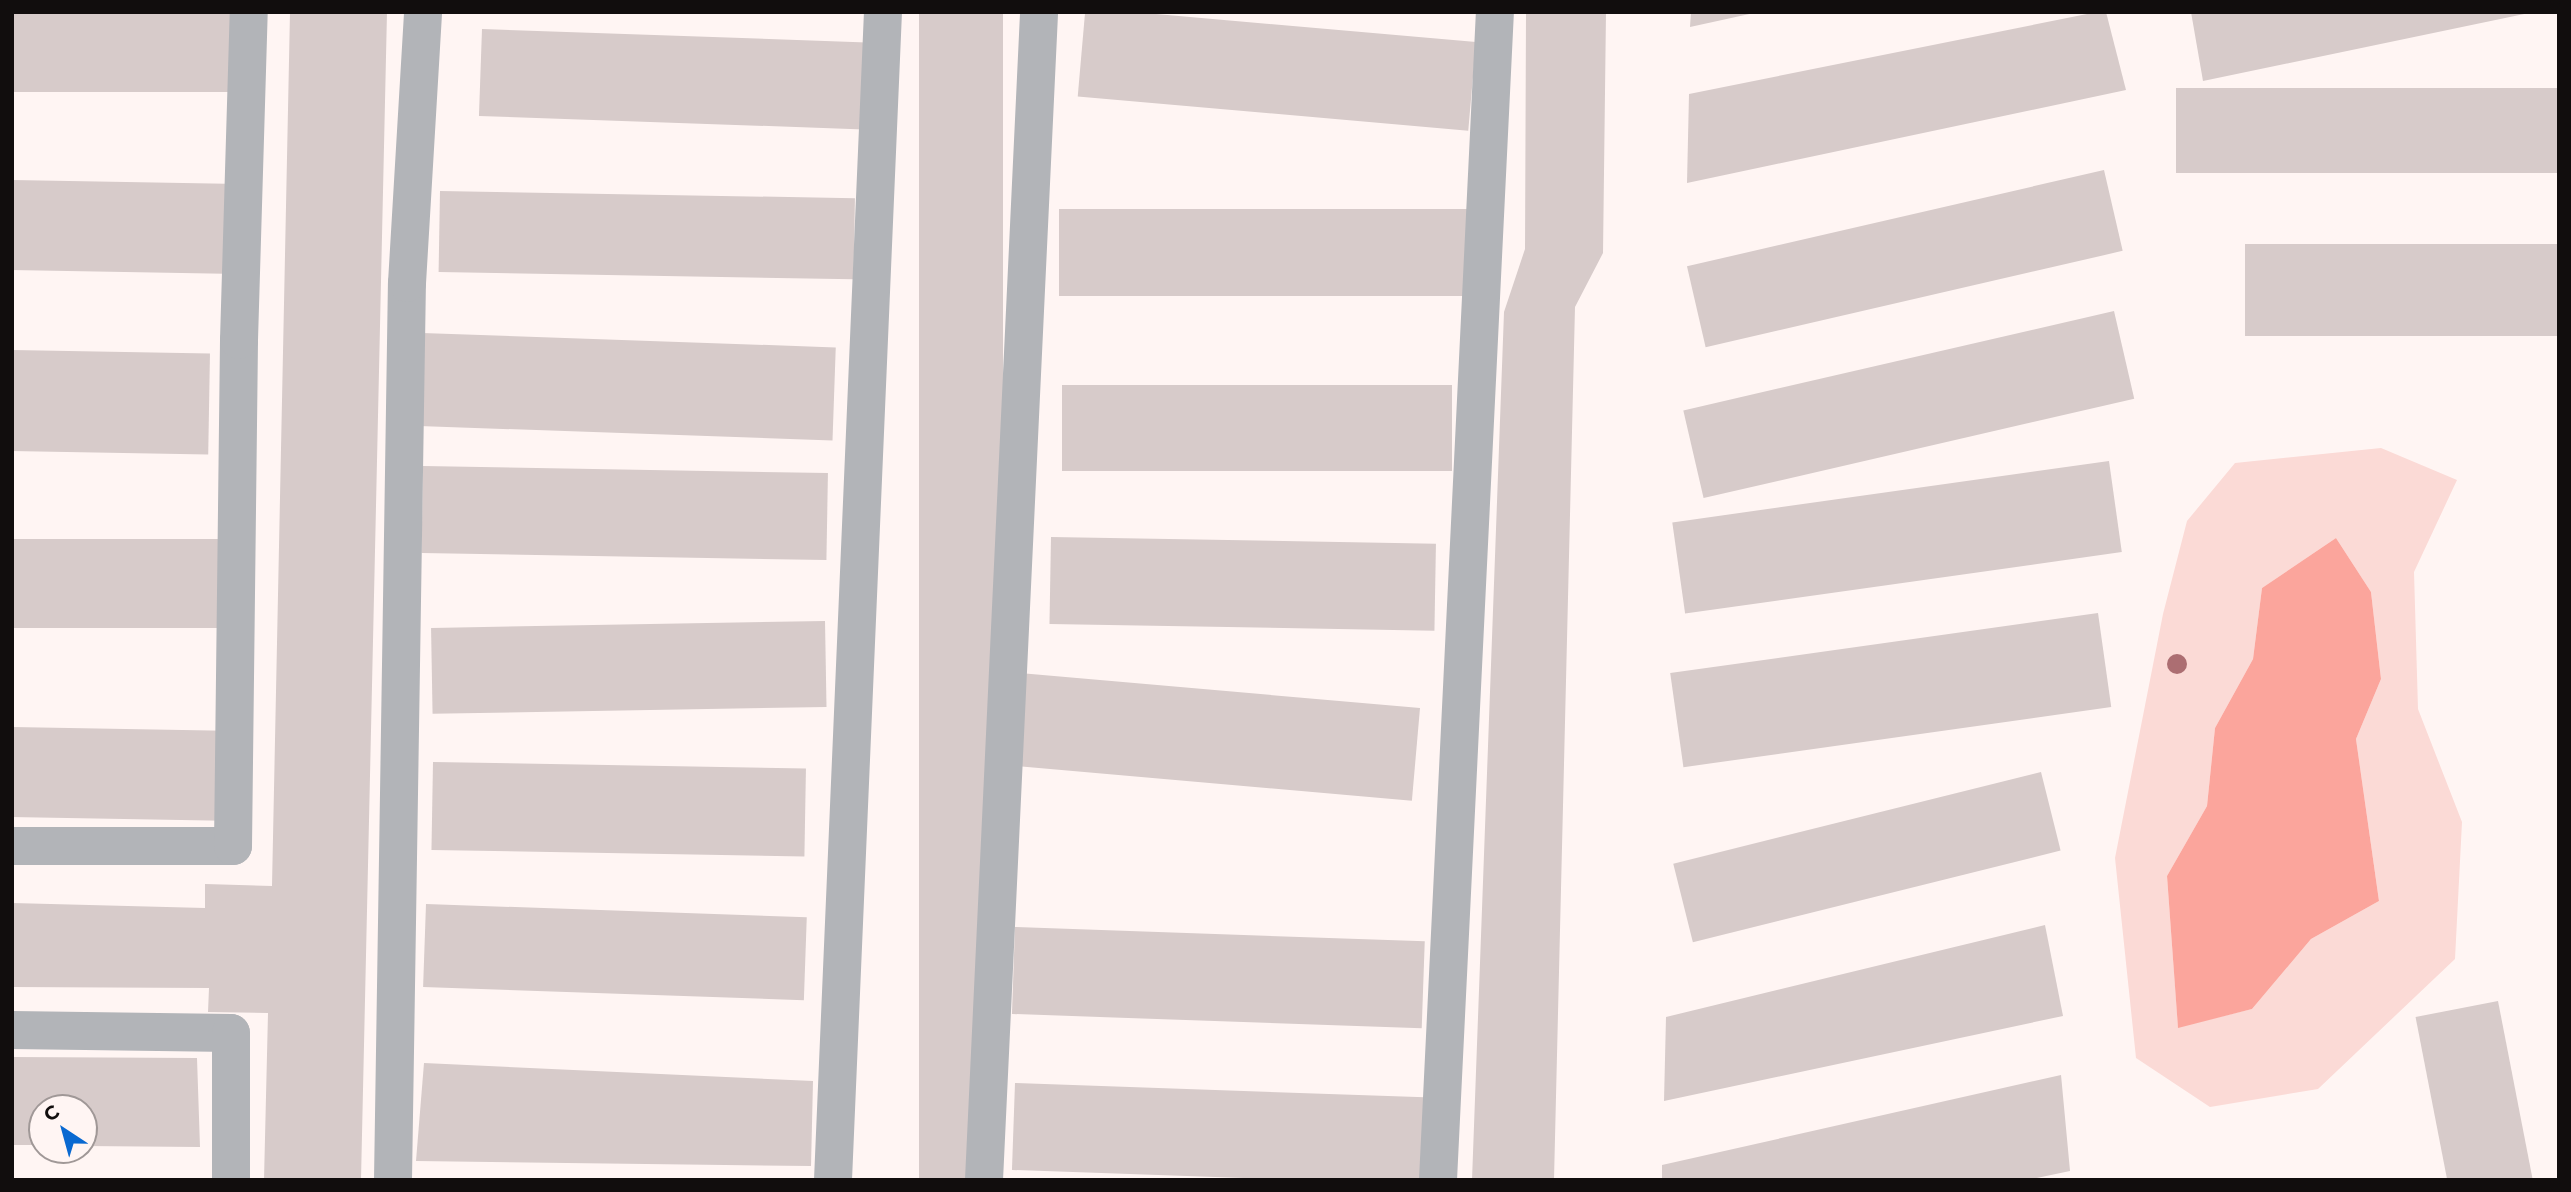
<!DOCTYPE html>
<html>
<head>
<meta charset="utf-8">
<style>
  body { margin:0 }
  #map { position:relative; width:2571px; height:1192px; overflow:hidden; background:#fff5f3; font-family:Montserrat,sans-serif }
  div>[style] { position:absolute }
  .green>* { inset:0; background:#fbdad6 }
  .water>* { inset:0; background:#fba59c }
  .building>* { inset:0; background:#d7cbca; transform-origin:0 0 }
  .minor>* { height:38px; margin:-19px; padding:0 19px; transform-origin:19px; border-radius:19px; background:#b2b4b8 }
  .trees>* { width:20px; height:20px; margin:-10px; border-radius:50%; background:#ac6e72 }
  span { translate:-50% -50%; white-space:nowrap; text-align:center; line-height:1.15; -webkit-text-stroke:5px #fff5f3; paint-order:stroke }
  .frame { position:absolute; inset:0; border:14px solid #110d0d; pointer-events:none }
  .north { position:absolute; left:28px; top:1094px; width:70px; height:70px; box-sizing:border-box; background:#fff5f3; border:2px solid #a09897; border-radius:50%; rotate:324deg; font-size:19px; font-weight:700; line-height:28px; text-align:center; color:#110d0d }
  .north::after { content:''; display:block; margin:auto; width:24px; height:32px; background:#0969d1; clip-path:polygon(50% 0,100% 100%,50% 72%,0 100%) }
</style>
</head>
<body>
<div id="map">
  <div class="green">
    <div style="clip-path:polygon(evenodd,2381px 448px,2457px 480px,2414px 572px,2418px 709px,2462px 822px,2455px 959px,2318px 1089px,2210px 1107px,2136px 1058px,2115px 858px,2163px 614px,2187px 521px,2235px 463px,2381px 448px,2336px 538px,2371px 592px,2381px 679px,2356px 739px,2379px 901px,2311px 939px,2252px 1009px,2178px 1027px,2167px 876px,2207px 806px,2215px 728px,2253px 659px,2262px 588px,2336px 538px)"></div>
  </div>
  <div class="water">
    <div style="clip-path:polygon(2336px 538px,2371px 592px,2381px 679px,2356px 739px,2379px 901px,2311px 939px,2252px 1009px,2178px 1028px,2167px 876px,2207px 806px,2215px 728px,2253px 659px,2262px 588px)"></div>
  </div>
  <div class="building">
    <div style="left:12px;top:12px;width:222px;height:80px"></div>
    <div style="clip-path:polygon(290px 12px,387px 12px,361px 1180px,264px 1180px,268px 1013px,208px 1012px,209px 988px,12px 987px,12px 903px,205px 908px,205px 884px,272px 886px)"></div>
    <div style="left:919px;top:12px;width:84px;height:1169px"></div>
    <div style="clip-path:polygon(1526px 12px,1606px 12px,1603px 253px,1575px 307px,1554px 1180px,1472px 1180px,1504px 312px,1525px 249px)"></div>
    <div style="clip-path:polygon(1691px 12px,1754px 12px,1754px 13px,1690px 27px)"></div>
    <div style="clip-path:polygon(2097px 12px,2106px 12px,2126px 90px,1687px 183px,1689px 94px)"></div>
    <div style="clip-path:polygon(2191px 12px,2528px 12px,2529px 13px,2203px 81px)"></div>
    <div style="left:482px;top:29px;width:392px;height:87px;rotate:2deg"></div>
    <div style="left:1476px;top:42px;width:89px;height:392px;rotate:95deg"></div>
    <div style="left:2559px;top:88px;width:85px;height:383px;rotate:90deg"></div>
    <div style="left:2104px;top:170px;width:83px;height:428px;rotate:77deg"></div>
    <div style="left:12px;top:180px;width:214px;height:90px;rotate:1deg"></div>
    <div style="left:440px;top:191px;width:415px;height:81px;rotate:1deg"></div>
    <div style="left:1059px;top:209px;width:410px;height:87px"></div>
    <div style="left:2559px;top:244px;width:92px;height:314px;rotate:90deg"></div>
    <div style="left:2114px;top:311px;width:90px;height:442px;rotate:77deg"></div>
    <div style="left:422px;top:333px;width:414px;height:93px;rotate:2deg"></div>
    <div style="left:12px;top:350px;width:198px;height:101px;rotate:1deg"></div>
    <div style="left:1062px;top:385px;width:390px;height:86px"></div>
    <div style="left:2109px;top:461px;width:92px;height:441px;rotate:82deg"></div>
    <div style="left:423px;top:466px;width:405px;height:87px;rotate:1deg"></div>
    <div style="left:1051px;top:537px;width:385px;height:87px;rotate:1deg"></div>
    <div style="left:12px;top:539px;width:210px;height:89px"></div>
    <div style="left:2098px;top:613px;width:95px;height:432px;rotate:82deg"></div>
    <div style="left:825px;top:621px;width:86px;height:394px;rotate:89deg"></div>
    <div style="left:1420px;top:708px;width:93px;height:399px;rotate:95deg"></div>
    <div style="left:12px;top:727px;width:213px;height:90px;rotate:1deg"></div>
    <div style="left:433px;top:762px;width:373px;height:88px;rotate:1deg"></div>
    <div style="left:2041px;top:772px;width:81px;height:379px;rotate:76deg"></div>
    <div style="left:426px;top:904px;width:381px;height:83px;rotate:2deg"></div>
    <div style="clip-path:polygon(2045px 925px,2063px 1016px,1664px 1101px,1666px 1017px)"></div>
    <div style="left:1015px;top:927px;width:410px;height:87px;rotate:2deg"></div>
    <div style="left:2498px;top:1001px;width:182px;height:84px;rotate:79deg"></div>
    <div style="clip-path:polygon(12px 1057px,197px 1058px,200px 1147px,84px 1146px,84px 1108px,42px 1108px,42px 1145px,12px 1145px)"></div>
    <div style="clip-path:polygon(424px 1063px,813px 1081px,811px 1166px,416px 1161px)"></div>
    <div style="clip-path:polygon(2061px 1075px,2070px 1171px,2027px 1180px,1662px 1180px,1662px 1165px)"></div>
    <div style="left:1015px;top:1083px;width:410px;height:87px;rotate:2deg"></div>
  </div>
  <div class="minor">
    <div style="left:12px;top:846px;width:221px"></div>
    <div style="left:233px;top:846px;width:506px;rotate:-89.32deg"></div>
    <div style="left:239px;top:340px;width:328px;rotate:-88.3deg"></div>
    <div style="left:12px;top:1030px;width:219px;rotate:0.8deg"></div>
    <div style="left:231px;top:1033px;width:147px;rotate:90deg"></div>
    <div style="left:393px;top:1180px;width:897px;rotate:-89.11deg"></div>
    <div style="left:407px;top:283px;width:271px;rotate:-86.6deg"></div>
    <div style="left:833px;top:1180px;width:1169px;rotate:-87.55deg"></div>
    <div style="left:984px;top:1180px;width:1169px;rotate:-87.3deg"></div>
    <div style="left:1438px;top:1180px;width:1169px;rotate:-87.21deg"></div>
  </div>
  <div class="trees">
    <div style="left:2177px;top:664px"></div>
  </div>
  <div class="frame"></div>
  <div class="north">С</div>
</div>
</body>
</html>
